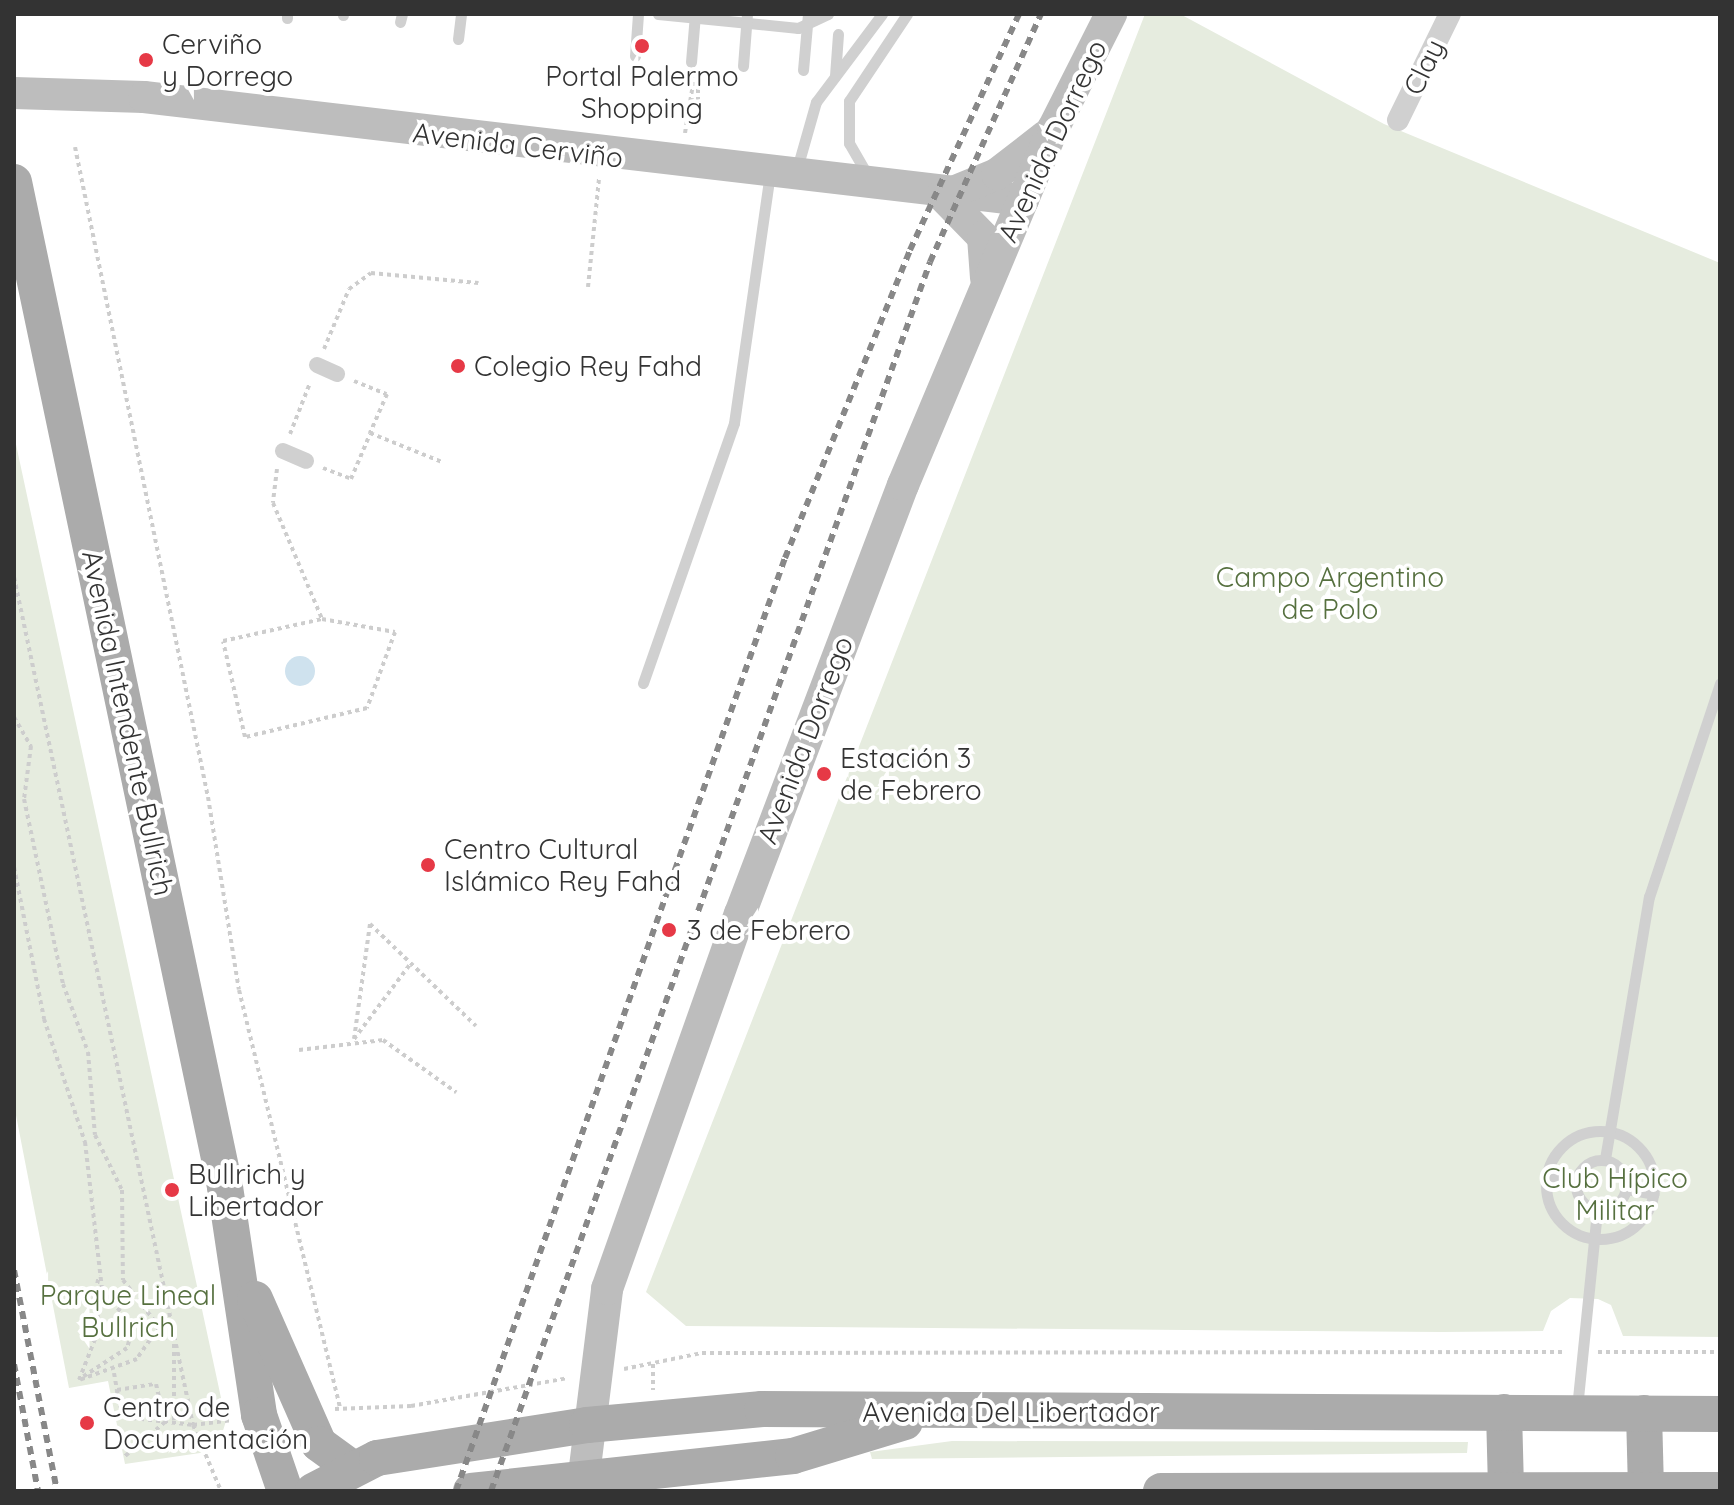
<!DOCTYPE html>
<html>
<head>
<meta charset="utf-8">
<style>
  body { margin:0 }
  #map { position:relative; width:1734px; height:1505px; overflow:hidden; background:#fff; font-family:Quicksand,sans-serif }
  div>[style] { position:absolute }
  .green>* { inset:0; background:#e6ecdf }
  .water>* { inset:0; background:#cfe2ee }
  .round { border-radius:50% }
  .path>* { height:4px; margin-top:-2px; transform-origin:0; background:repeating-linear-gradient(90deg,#cdcdcd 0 4px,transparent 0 8px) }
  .service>* { height:11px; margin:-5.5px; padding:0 5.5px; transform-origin:5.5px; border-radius:5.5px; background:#d0d0d0 }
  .service>.ring { margin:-5.5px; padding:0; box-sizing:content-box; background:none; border:11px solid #d0d0d0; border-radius:50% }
  .pedestrian>* { height:16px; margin:-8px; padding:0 8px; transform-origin:8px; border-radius:8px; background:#d0d0d0 }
  .minor>* { height:22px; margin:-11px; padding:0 11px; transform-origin:11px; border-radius:11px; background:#d0d0d0 }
  .secondary>* { height:32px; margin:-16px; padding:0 16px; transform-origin:16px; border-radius:16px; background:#bdbdbd }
  .primary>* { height:36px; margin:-18px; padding:0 18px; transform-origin:18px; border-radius:18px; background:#ababab }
  .rail>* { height:6px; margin-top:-3px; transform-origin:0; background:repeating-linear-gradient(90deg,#888 0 8px,transparent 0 14px) }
  .dots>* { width:22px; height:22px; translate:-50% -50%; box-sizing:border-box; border:4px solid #fff; border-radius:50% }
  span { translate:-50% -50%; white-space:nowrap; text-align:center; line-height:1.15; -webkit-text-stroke:8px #fff; paint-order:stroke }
  .poi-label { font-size:28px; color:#333 }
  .left { translate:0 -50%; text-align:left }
  .street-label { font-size:28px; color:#333 }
  .park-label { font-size:28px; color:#56703f }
  .frame { position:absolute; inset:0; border:16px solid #333; pointer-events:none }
</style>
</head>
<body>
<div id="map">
  <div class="green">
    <div style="clip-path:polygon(1145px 14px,1180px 14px,1384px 124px,1720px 263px,1720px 1337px,1623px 1336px,1611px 1305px,1598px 1299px,1570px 1298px,1551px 1311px,1543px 1331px,1442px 1332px,686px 1326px,646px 1292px)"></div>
    <div style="clip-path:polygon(14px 435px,226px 1421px,221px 1437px,200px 1453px,125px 1464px,108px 1381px,69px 1388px,14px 1105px)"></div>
    <div style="clip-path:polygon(952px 1441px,1468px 1442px,1467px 1453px,872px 1459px,870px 1452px)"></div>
  </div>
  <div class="water">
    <div class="round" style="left:285px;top:656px;width:30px;height:30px"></div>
  </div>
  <div class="path">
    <div style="left:690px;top:100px;width:8px;rotate:7deg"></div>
    <div style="left:698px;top:101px;width:23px;rotate:-90deg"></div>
    <div style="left:685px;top:133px;width:56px;rotate:-80.7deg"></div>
    <div style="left:75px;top:147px;width:663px;rotate:78.44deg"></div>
    <div style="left:208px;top:797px;width:195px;rotate:80.9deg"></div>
    <div style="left:239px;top:990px;width:429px;rotate:76.4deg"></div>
    <div style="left:588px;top:287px;width:110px;rotate:-84.2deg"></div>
    <div style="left:324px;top:349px;width:65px;rotate:-67.4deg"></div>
    <div style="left:349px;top:289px;width:27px;rotate:-36deg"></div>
    <div style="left:371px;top:273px;width:108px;rotate:5.3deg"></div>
    <div style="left:354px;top:381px;width:35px;rotate:22deg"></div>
    <div style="left:387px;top:394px;width:43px;rotate:113.6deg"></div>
    <div style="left:370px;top:433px;width:78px;rotate:21.9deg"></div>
    <div style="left:290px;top:434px;width:55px;rotate:-68.6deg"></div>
    <div style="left:323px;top:468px;width:30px;rotate:21deg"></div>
    <div style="left:351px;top:479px;width:49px;rotate:-67.1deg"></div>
    <div style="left:277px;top:469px;width:34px;rotate:97deg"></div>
    <div style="left:273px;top:503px;width:126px;rotate:67.1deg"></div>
    <div style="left:14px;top:577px;width:867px;rotate:78.08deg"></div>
    <div style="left:193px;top:1425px;width:72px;rotate:67deg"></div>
    <div style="left:322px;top:619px;width:74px;rotate:10.1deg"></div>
    <div style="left:395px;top:632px;width:81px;rotate:110.2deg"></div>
    <div style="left:367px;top:708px;width:125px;rotate:166.6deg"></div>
    <div style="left:245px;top:737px;width:98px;rotate:-102.9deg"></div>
    <div style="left:223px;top:641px;width:101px;rotate:-12.5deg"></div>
    <div style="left:14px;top:717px;width:34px;rotate:60deg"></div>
    <div style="left:31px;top:746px;width:53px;rotate:97.5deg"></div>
    <div style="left:24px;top:799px;width:189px;rotate:78.1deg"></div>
    <div style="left:63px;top:984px;width:72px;rotate:69.8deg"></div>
    <div style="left:88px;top:1052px;width:83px;rotate:85.2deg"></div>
    <div style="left:95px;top:1135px;width:61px;rotate:63.9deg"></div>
    <div style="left:122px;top:1190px;width:90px;rotate:89.4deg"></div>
    <div style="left:123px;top:1280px;width:59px;rotate:52.5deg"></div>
    <div style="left:159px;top:1327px;width:39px;rotate:125deg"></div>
    <div style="left:137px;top:1359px;width:62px;rotate:160.1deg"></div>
    <div style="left:14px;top:867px;width:155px;rotate:78.8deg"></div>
    <div style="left:44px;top:1019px;width:130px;rotate:71.6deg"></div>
    <div style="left:85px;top:1142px;width:149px;rotate:83.4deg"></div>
    <div style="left:102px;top:1290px;width:48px;rotate:49.3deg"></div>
    <div style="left:133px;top:1326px;width:23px;rotate:105deg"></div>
    <div style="left:127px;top:1348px;width:55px;rotate:146.9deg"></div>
    <div style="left:370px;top:924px;width:116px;rotate:97.9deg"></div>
    <div style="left:354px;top:1039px;width:95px;rotate:-53.1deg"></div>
    <div style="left:370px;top:924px;width:147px;rotate:43.9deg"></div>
    <div style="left:299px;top:1050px;width:85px;rotate:-6.8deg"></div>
    <div style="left:383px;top:1040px;width:90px;rotate:35.5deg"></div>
    <div style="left:174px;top:1344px;width:79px;rotate:90deg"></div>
    <div style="left:1598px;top:1352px;width:122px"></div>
    <div style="left:653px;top:1364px;width:26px;rotate:90deg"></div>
    <div style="left:624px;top:1369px;width:80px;rotate:-11.6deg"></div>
    <div style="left:702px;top:1353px;width:864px;rotate:-0.07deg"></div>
    <div style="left:114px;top:1373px;width:17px;rotate:80deg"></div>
    <div style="left:79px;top:1380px;width:58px;rotate:-68.7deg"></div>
    <div style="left:100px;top:1326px;width:28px;rotate:-103deg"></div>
    <div style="left:94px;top:1299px;width:24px;rotate:-78deg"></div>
    <div style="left:335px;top:1409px;width:76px;rotate:-2.3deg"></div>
    <div style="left:411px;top:1406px;width:159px;rotate:-10.1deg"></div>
    <div style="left:116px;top:1416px;width:78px;rotate:6.7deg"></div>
    <div style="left:193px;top:1425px;width:38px;rotate:-7deg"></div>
    <div style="left:123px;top:1417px;width:28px;rotate:-103deg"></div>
    <div style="left:117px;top:1390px;width:39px;rotate:-9deg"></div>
    <div style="left:156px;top:1384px;width:39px;rotate:77deg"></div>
    <div style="left:165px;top:1422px;width:54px;rotate:139.5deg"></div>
  </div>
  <div class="service">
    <div style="left:658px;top:14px;width:141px;rotate:5.7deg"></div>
    <div style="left:798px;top:28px;width:33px;rotate:-25deg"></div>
    <div style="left:343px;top:15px;width:1px;rotate:-90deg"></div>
    <div style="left:287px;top:18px;width:4px;rotate:-90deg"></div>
    <div style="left:400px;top:22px;width:8px;rotate:-76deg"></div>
    <div style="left:458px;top:39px;width:25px;rotate:-83deg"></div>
    <div style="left:635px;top:56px;width:42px;rotate:-85.9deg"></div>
    <div style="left:691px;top:62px;width:48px;rotate:-85.2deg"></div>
    <div style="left:743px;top:66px;width:52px;rotate:-85.6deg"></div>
    <div style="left:803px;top:70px;width:56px;rotate:-84.9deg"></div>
    <div style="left:835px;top:76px;width:42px;rotate:-85.9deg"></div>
    <div style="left:796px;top:172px;width:73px;rotate:-74.1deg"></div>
    <div style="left:816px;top:102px;width:110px;rotate:-53.1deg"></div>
    <div style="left:868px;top:176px;width:38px;rotate:-120deg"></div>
    <div style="left:849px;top:143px;width:42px;rotate:-90deg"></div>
    <div style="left:849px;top:101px;width:105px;rotate:-56.3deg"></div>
    <div style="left:643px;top:683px;width:275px;rotate:-70.7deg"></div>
    <div style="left:734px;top:423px;width:252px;rotate:-81.8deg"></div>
    <div class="ring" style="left:1546px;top:1131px;width:97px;height:97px"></div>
    <div style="left:1605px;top:1159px;width:266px;rotate:-80.5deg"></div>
    <div style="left:1649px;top:897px;width:225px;rotate:-71.6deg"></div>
    <div class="ring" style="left:1576px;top:1160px;width:39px;height:39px"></div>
    <div style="left:1546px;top:1177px;width:29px;rotate:8deg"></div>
    <div style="left:1626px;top:1189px;width:28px;rotate:10deg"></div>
    <div style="left:1577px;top:1408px;width:199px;rotate:-84.2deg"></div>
  </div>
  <div class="pedestrian">
    <div style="left:317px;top:365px;width:22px;rotate:24deg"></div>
    <div style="left:283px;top:451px;width:25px;rotate:23deg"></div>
  </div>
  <div class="minor">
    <div style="left:1398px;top:120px;width:118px;rotate:-63.9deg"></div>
  </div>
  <div class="secondary">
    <div style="left:14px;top:93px;width:130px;rotate:1.8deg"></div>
    <div style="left:144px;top:97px;width:885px;rotate:6.68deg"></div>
    <div style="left:953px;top:192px;width:48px;rotate:-22.2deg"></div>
    <div style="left:997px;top:174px;width:62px;rotate:-37.8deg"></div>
    <div style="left:942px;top:195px;width:59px;rotate:45.7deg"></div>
    <div style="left:983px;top:237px;width:41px;rotate:85.8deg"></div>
    <div style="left:582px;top:1491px;width:204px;rotate:-82.9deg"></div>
    <div style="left:607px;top:1289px;width:398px;rotate:-70.5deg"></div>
    <div style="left:740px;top:914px;width:459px;rotate:-69.2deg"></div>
    <div style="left:903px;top:485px;width:386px;rotate:-67.2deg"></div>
    <div style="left:1053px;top:129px;width:129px;rotate:-63.2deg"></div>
  </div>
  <div class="primary">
    <div style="left:14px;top:182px;width:1027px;rotate:78.14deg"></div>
    <div style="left:225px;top:1187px;width:231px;rotate:81.5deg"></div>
    <div style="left:259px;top:1415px;width:80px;rotate:71.1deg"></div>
    <div style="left:255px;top:1299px;width:158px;rotate:66.2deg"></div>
    <div style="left:319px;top:1444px;width:37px;rotate:36deg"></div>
    <div style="left:1504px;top:1412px;width:77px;rotate:88.5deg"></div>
    <div style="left:1644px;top:1413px;width:77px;rotate:88.5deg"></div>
    <div style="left:313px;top:1491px;width:72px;rotate:-27.3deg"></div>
    <div style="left:377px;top:1458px;width:213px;rotate:-8.9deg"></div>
    <div style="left:587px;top:1425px;width:176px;rotate:-5.2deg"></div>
    <div style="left:762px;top:1409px;width:958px;rotate:0.3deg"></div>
    <div style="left:471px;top:1491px;width:324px;rotate:-6.2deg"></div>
    <div style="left:793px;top:1456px;width:117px;rotate:-16.9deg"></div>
    <div style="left:1161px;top:1491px;width:559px;rotate:-0.1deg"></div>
  </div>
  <div class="rail">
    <div style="left:14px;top:1270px;width:225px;rotate:79deg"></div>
    <div style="left:14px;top:1364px;width:129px;rotate:79.3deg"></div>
    <div style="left:456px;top:1491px;width:989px;rotate:-70.58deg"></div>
    <div style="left:785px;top:558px;width:332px;rotate:-67.9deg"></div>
    <div style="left:910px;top:250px;width:260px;rotate:-65.2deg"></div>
    <div style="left:491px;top:1491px;width:1305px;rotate:-70.34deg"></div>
    <div style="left:930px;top:262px;width:272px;rotate:-65.9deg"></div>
  </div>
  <div class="dots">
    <div style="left:642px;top:46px;background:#e63946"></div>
    <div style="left:146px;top:60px;background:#e63946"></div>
    <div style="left:458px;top:366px;background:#e63946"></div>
    <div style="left:824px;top:774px;background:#e63946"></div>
    <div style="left:428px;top:865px;background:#e63946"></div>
    <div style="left:669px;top:930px;background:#e63946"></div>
    <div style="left:172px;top:1190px;background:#e63946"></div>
    <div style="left:87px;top:1423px;background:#e63946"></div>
  </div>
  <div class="poi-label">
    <span class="left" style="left:162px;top:60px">Cerviño<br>y Dorrego</span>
    <span style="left:642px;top:92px">Portal Palermo<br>Shopping</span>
    <span class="left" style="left:474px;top:366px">Colegio Rey Fahd</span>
    <span class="left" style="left:840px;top:774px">Estación 3<br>de Febrero</span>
    <span class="left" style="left:444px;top:865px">Centro Cultural<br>Islámico Rey Fahd</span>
    <span class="left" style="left:687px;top:930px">3 de Febrero</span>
    <span class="left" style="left:188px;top:1190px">Bullrich y<br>Libertador</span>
    <span class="left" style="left:103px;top:1423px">Centro de<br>Documentación</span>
  </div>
  <div class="street-label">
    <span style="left:1424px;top:67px;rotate:-64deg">Clay</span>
    <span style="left:1052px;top:141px;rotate:-65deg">Avenida Dorrego</span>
    <span style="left:518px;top:145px;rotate:7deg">Avenida Cerviño</span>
    <span style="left:128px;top:723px;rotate:78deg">Avenida Intendente Bullrich</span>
    <span style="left:805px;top:740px;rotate:-69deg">Avenida Dorrego</span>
    <span style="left:1011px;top:1412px">Avenida Del Libertador</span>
  </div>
  <div class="park-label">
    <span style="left:1330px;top:593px">Campo Argentino<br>de Polo</span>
    <span style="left:1615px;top:1194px">Club Hípico<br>Militar</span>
    <span style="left:128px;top:1311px">Parque Lineal<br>Bullrich</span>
  </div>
  <div class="frame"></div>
</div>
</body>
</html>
